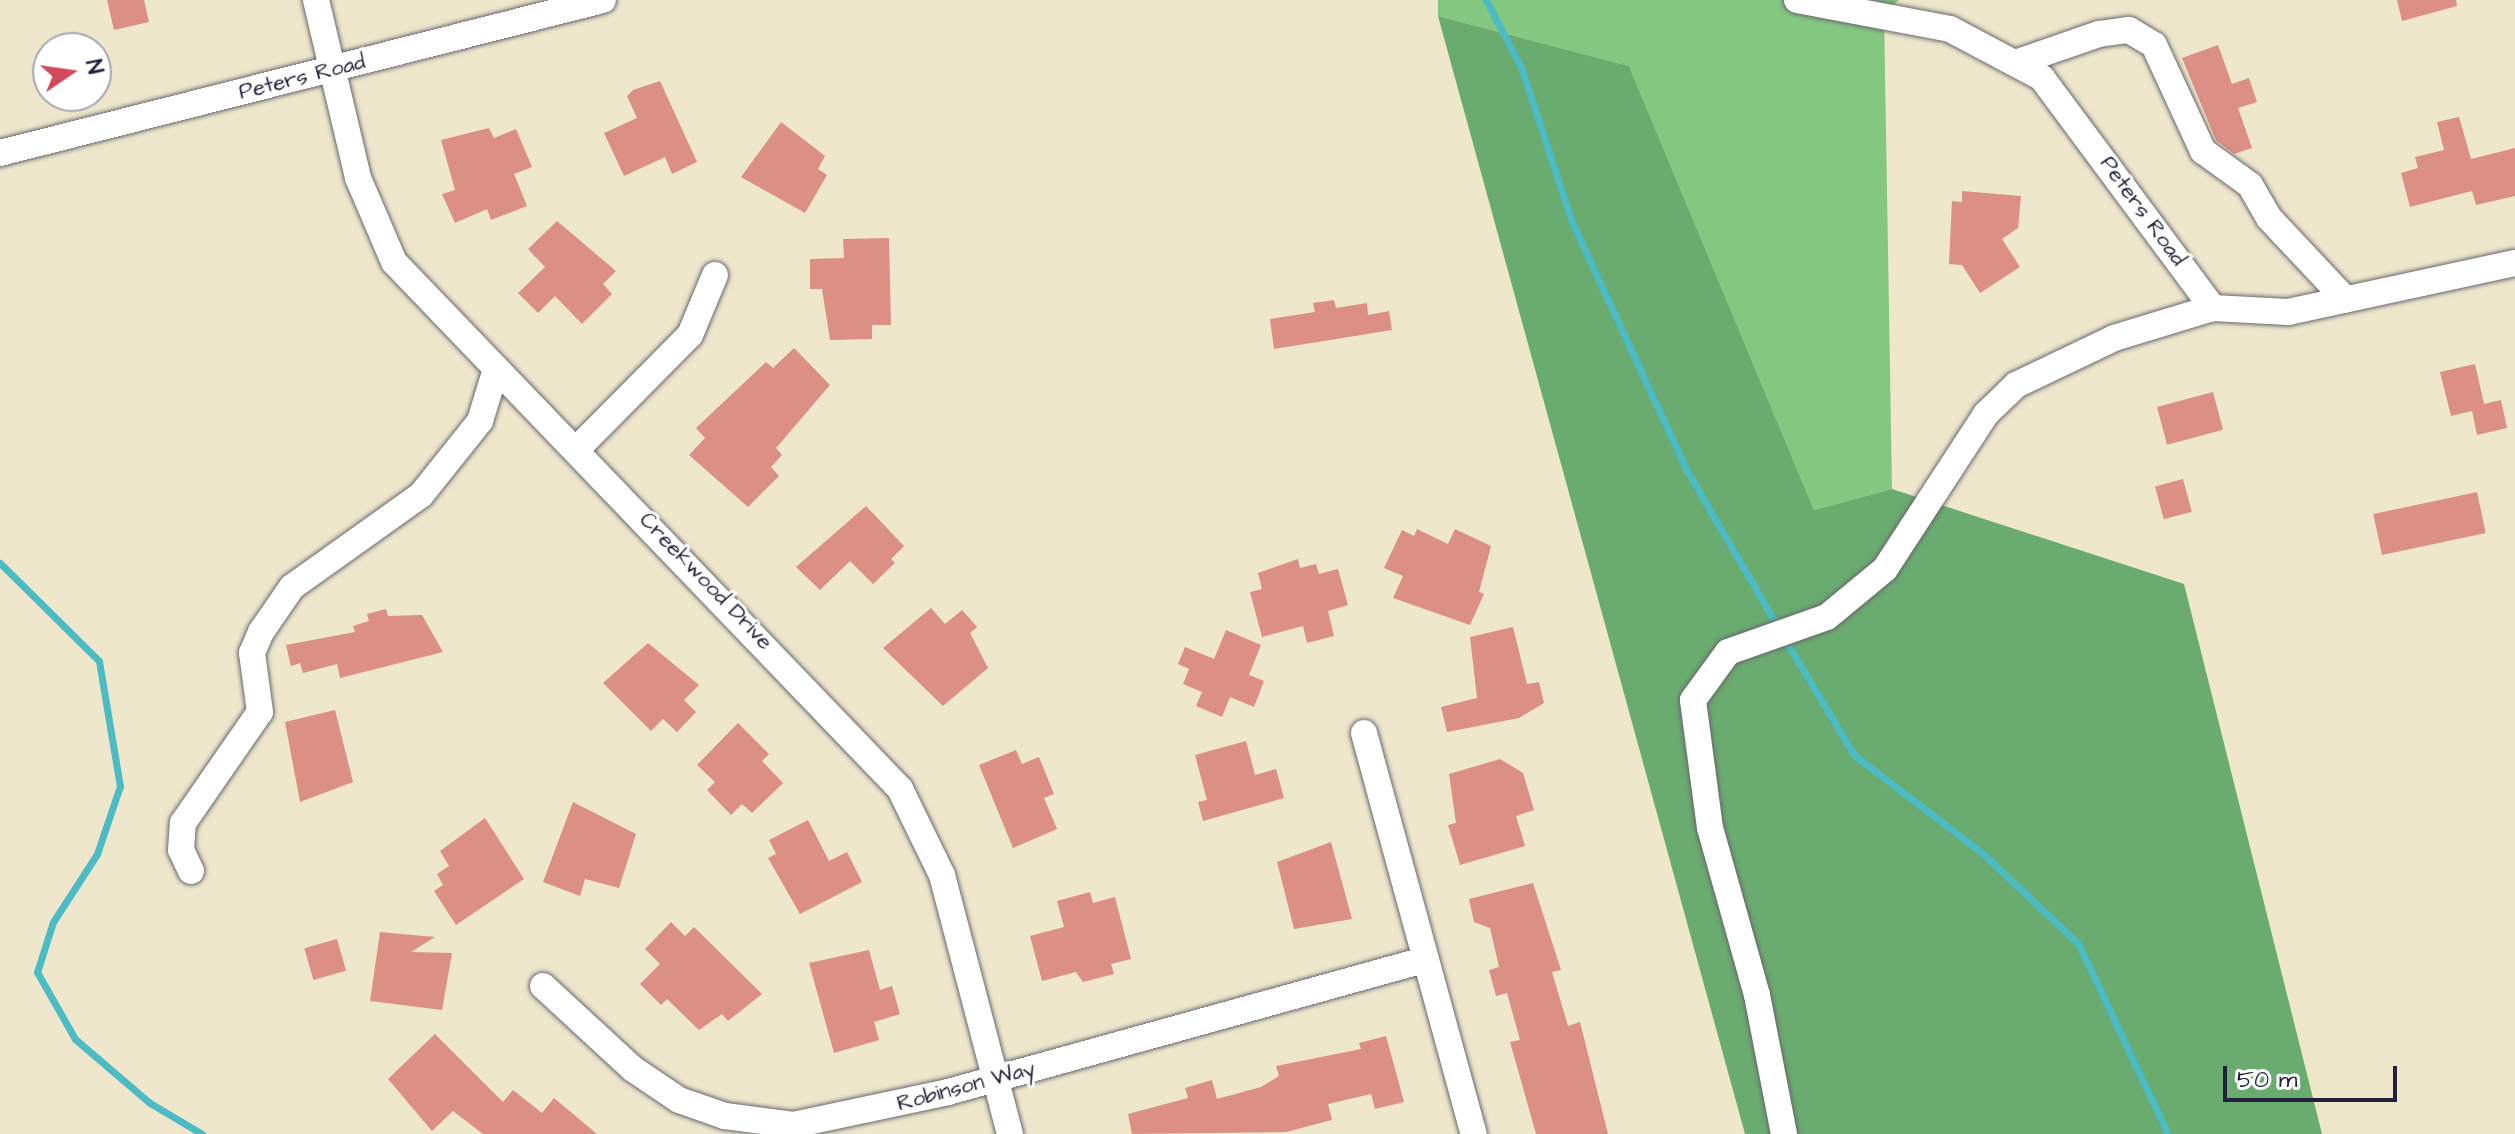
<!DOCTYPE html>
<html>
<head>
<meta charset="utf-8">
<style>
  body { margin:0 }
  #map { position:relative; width:2515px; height:1134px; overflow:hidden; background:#eee7cc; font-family:"Architects Daughter",sans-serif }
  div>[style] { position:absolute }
  .green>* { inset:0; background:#83c781 }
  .forest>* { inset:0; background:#6aac6f }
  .stream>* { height:7px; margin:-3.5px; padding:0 3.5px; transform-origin:3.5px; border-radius:3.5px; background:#4dbbc4 }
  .building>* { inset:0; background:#dc8f84; transform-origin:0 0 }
  .roads { filter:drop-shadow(0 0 2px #69676e) drop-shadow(0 0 2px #69676e) }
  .minor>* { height:26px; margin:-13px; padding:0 13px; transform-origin:13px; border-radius:13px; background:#fff }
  span { translate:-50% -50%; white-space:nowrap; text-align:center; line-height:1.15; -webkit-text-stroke:6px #fff; paint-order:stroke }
  .street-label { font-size:22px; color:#22223b }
  .north { position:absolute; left:32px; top:32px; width:80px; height:80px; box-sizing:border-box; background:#fff; border:2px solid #a7a7b1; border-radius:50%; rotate:77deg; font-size:22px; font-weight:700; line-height:32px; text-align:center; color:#22223b }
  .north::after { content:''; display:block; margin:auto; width:28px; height:36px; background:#d1495b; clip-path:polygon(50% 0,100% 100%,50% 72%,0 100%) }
  .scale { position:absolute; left:2223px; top:1066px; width:174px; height:36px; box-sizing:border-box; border:4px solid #22223b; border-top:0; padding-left:10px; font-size:24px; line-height:28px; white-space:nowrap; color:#22223b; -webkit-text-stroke:6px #fff; paint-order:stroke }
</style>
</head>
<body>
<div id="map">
  <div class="green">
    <div style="clip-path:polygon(1438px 0,1899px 0,1884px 12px,1892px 489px,1814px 510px,1629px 66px,1438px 16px)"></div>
  </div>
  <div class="forest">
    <div style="clip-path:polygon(1438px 16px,1629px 66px,1814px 510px,1892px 489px,2184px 584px,2322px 1134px,1745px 1134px)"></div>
  </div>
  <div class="stream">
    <div style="left:1486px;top:0;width:76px;rotate:62.4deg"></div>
    <div style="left:1521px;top:67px;width:163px;rotate:71.8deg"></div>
    <div style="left:1572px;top:222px;width:272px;rotate:65.2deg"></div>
    <div style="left:1686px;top:469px;width:183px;rotate:59.8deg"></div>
    <div style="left:0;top:563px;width:139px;rotate:44.7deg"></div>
    <div style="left:99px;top:661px;width:127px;rotate:80.5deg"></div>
    <div style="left:120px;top:786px;width:72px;rotate:108.7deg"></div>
    <div style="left:97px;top:854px;width:81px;rotate:122.9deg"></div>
    <div style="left:53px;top:922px;width:52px;rotate:107.7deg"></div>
    <div style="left:37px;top:972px;width:77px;rotate:60.4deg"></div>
    <div style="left:75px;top:1039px;width:99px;rotate:40.5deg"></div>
    <div style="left:150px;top:1103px;width:61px;rotate:30.8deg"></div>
    <div style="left:1784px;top:638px;width:136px;rotate:59.1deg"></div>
    <div style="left:1854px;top:755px;width:161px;rotate:37.4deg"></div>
    <div style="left:1982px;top:853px;width:132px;rotate:43.2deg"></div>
    <div style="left:2078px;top:943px;width:211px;rotate:64.8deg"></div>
  </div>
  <div class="building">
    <div style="clip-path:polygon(107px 0,144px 0,149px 22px,114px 30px)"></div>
    <div style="clip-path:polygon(2397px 0,2456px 0,2457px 6px,2402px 21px)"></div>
    <div style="clip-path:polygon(2218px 45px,2232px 84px,2249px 78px,2257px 102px,2238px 108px,2252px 148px,2234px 154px,2216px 140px,2182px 58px)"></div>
    <div style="clip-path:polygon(660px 81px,697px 162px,672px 174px,665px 157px,624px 176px,604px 133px,637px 118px,627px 96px,633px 90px)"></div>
    <div style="clip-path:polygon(2459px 117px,2471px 159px,2515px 148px,2515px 196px,2476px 205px,2472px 191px,2410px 207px,2401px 173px,2418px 168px,2415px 157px,2444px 150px,2437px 122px)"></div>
    <div style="clip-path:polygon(781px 122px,825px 156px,818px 169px,827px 175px,805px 213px,741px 177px)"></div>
    <div style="clip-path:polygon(489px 128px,494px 138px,516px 129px,532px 167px,514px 174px,527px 206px,491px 220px,487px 209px,455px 223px,442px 194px,455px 190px,441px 140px)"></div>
    <div style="clip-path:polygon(1962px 191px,2021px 196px,2018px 228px,2002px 239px,2020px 267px,1980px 293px,1962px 265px,1949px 264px,1952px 201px,1962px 202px)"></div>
    <div style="clip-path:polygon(557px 221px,616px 271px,603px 284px,612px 294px,582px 324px,555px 296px,538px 313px,518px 293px,545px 267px,528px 249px)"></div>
    <div style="clip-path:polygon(889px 238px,891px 325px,872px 325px,872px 339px,830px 340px,822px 289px,810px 289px,810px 259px,844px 258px,843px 239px)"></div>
    <div style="clip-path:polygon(1334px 300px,1336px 308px,1367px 303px,1368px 315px,1389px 311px,1392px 330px,1274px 349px,1270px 319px,1315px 312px,1313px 303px)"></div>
    <div style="clip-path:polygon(794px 348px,830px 385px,776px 448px,782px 455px,771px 467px,779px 476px,748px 507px,689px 455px,705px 438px,696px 428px,766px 362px,773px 368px)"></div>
    <div style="clip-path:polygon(2475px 364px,2484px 404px,2501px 400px,2507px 428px,2477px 435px,2472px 411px,2451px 416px,2440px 372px)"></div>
    <div style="left:2213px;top:392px;width:39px;height:58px;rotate:75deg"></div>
    <div style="left:2183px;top:479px;width:34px;height:29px;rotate:75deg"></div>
    <div style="left:2477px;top:492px;width:42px;height:106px;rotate:78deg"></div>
    <div style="clip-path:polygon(866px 506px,904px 546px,891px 559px,895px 563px,873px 584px,850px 561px,820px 590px,796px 567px)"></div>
    <div style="clip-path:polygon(1417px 529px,1448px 544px,1455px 529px,1491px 546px,1479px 592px,1484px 594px,1470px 625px,1393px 598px,1403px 576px,1384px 568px,1402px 530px,1414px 536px)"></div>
    <div style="clip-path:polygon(1298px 559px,1300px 568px,1316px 564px,1319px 574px,1338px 569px,1348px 605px,1328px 611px,1334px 636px,1307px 643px,1303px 626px,1262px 637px,1250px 592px,1262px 589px,1258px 573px)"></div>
    <div style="clip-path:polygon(931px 608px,945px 624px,962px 610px,977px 627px,970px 633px,988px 668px,943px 706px,883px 648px)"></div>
    <div style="clip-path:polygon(386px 609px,388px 616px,422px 615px,443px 652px,340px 678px,337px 664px,303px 673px,300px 663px,291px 666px,286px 645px,355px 632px,353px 626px,369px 621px,367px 614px)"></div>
    <div style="clip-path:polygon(1513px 627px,1527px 684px,1539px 682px,1544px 703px,1519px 718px,1447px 732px,1441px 707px,1477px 698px,1470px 637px)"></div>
    <div style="clip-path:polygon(1226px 630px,1261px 645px,1249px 675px,1264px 681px,1254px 707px,1230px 697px,1222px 717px,1196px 706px,1202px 692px,1183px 684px,1189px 669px,1178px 664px,1185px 647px,1214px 659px)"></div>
    <div style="clip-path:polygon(648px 643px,699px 685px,684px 700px,696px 712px,677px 732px,663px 719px,651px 731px,603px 683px)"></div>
    <div style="clip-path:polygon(335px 710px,353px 782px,300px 802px,285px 722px)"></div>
    <div style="clip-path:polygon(738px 723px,769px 754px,762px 761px,783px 783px,752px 813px,742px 804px,731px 815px,707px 790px,715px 782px,697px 765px)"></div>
    <div style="clip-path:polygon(1246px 741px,1255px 775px,1276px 769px,1284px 798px,1203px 821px,1198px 802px,1207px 800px,1195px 755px)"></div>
    <div style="clip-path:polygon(1016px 750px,1022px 764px,1039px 757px,1054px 794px,1044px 798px,1057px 829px,1013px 848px,979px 765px)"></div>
    <div style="clip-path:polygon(1500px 759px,1523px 773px,1534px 810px,1516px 816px,1525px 846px,1460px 865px,1448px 825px,1456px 823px,1449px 774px)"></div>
    <div style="clip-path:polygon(573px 802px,636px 834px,619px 888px,585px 879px,580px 896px,543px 882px)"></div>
    <div style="clip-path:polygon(485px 818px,524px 879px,456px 925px,434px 891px,443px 885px,437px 874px,449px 866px,440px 851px)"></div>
    <div style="clip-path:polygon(808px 820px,829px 861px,847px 852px,862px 882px,800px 914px,768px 858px,776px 854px,769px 840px)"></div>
    <div style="clip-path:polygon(1331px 842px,1352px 919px,1294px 929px,1277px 862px)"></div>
    <div style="clip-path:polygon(1533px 883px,1561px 970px,1552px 972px,1568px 1026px,1580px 1022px,1608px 1134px,1536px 1134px,1510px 1042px,1520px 1040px,1507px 993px,1496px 996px,1489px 970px,1499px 967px,1490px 928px,1474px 922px,1469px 899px)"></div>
    <div style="clip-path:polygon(1090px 892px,1093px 903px,1115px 897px,1131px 959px,1111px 964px,1114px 974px,1083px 982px,1076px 972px,1042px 981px,1030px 936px,1064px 927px,1057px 901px)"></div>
    <div style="clip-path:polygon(671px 922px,685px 936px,694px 927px,762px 994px,728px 1021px,722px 1014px,699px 1030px,667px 999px,661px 1005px,640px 984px,660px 964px,645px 949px)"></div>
    <div style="clip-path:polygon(380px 932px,435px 937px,411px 952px,452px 953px,442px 1010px,370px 1001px)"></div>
    <div style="left:337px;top:939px;width:33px;height:34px;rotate:74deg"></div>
    <div style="clip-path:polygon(869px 950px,880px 990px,892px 986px,900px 1014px,874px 1022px,879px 1040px,834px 1053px,809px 963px)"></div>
    <div style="clip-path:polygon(435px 1034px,503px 1102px,513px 1090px,542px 1113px,554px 1098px,597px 1134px,483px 1134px,453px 1111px,432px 1131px,388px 1079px)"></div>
    <div style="clip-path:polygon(1386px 1036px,1404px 1102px,1375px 1109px,1371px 1094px,1328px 1104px,1332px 1120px,1286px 1132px,1132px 1134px,1128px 1114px,1188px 1098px,1185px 1088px,1212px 1080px,1217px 1099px,1261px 1087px,1279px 1076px,1276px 1066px,1361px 1049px,1359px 1043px)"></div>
  </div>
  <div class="roads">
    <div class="minor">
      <div style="left:316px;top:0;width:183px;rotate:76.7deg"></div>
      <div style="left:358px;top:178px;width:91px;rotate:66.8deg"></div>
      <div style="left:394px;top:262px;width:731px;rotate:46.16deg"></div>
      <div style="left:900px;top:789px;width:96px;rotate:64deg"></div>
      <div style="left:942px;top:875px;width:268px;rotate:75.3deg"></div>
      <div style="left:1797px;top:0;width:156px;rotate:10.7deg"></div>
      <div style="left:1950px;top:29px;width:104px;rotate:28deg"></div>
      <div style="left:2042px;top:78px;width:287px;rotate:53.4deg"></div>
      <div style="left:2213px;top:308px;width:75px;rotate:3.1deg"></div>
      <div style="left:2288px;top:312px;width:232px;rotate:-12.2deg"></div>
      <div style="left:2018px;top:62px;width:86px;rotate:-19.1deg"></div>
      <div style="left:2099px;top:34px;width:30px;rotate:-8deg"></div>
      <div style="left:2129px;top:30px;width:29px;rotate:31deg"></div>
      <div style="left:2154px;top:45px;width:117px;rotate:65.2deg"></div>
      <div style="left:2203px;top:151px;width:58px;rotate:35.9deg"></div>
      <div style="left:2250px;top:185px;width:38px;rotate:60deg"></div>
      <div style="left:2269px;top:218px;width:112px;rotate:46.8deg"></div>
      <div style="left:0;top:153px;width:622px;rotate:-14.24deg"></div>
      <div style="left:576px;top:450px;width:162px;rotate:-45.3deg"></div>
      <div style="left:690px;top:335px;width:65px;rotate:-67.4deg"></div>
      <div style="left:1364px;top:733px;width:416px;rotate:74.7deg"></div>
      <div style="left:191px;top:871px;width:23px;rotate:-115deg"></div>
      <div style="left:181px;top:850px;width:27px;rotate:-86deg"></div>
      <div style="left:183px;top:823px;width:135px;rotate:-55.3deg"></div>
      <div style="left:260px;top:712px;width:60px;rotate:-97.7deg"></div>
      <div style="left:252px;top:653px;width:23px;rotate:-67deg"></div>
      <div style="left:261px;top:632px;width:55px;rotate:-55.4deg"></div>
      <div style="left:292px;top:587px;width:158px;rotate:-35.5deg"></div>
      <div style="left:421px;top:495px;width:95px;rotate:-51.4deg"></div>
      <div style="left:480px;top:421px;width:54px;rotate:-72.9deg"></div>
      <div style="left:543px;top:986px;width:122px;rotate:42.7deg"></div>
      <div style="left:633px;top:1069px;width:55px;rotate:34deg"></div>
      <div style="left:679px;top:1100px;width:49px;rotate:19.2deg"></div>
      <div style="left:725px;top:1116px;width:69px;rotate:7.5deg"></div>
      <div style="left:793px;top:1125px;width:158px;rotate:-12deg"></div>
      <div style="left:948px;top:1092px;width:493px;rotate:-15.5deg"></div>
      <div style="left:1784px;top:1134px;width:142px;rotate:-101deg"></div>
      <div style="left:1757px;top:995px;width:173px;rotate:-105.7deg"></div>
      <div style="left:1710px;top:828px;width:129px;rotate:-97.6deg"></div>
      <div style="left:1693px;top:700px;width:59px;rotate:-53.9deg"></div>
      <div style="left:1728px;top:652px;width:105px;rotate:-19.5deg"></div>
      <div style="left:1827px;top:617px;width:75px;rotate:-39.6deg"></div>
      <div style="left:1885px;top:569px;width:185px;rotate:-56.9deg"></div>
      <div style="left:1986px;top:414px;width:42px;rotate:-44deg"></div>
      <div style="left:2016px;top:385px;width:109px;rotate:-25.6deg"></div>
      <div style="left:2114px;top:338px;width:103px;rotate:-16.9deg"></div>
    </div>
  </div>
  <div class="street-label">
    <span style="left:302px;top:77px;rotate:-14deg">Peters Road</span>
    <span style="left:2143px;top:211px;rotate:54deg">Peters Road</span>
    <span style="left:706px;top:581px;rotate:46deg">Creekwood Drive</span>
    <span style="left:966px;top:1086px;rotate:-15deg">Robinson Way</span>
  </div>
  <div class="north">N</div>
  <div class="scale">50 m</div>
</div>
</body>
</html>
